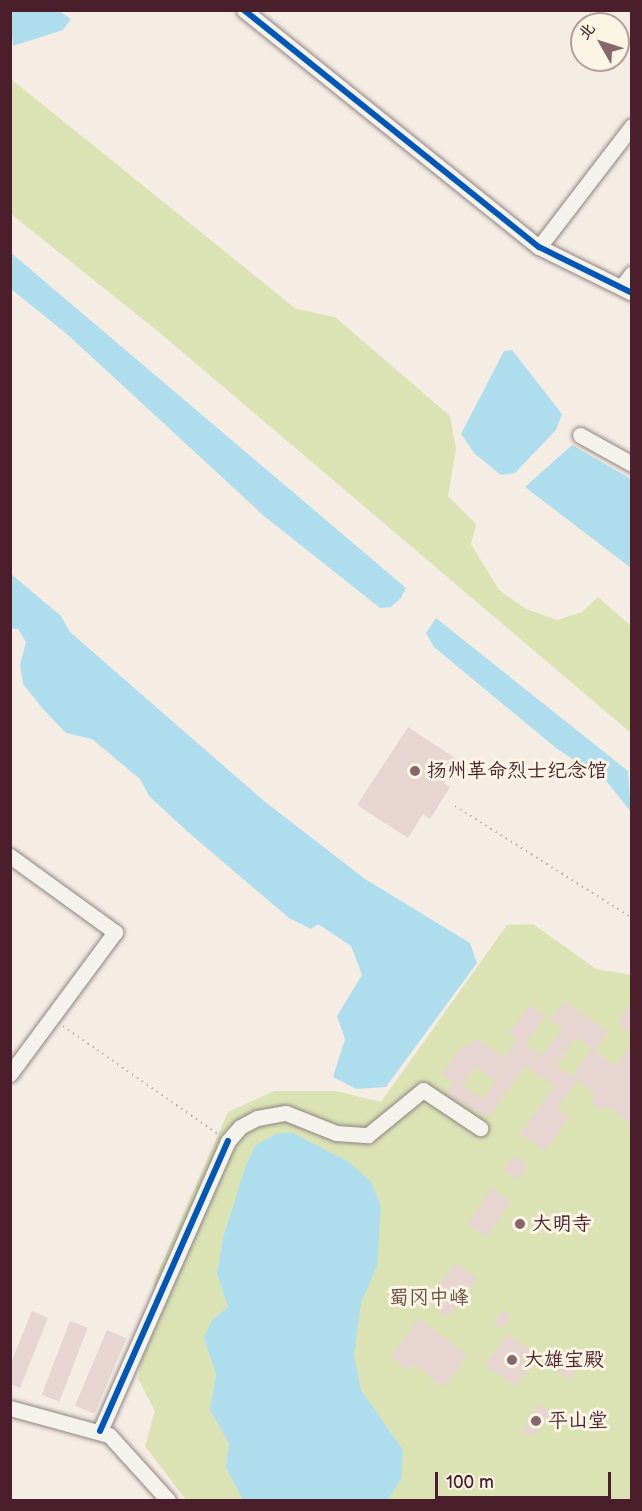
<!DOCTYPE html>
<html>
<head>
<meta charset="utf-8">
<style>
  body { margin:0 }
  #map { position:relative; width:642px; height:1511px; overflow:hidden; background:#f5ece3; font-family:"Balsamiq Sans","LXGW WenKai TC",sans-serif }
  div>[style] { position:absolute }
  .green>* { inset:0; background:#dbe3b5 }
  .water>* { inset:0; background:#aedeee }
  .building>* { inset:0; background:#e6d5d0; transform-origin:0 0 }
  .path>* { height:2px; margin-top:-1px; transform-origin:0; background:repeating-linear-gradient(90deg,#b8b0ad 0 1.5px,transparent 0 6px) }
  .roads { filter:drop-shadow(0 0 2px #8f8381) drop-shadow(0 0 2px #8f8381) }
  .minor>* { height:15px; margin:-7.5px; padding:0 7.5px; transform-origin:7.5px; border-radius:7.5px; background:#f5f1eb }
  .cycleway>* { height:6px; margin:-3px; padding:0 3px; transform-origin:3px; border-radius:3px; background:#0057b8 }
  .dots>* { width:16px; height:16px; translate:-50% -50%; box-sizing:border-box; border:3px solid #fcf5e5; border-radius:50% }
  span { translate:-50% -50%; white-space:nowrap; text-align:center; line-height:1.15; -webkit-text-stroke:6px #fcf5e5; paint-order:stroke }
  .poi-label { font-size:20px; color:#4a1f2b }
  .left { translate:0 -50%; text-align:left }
  .park-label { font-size:20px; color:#694e44 }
  .frame { position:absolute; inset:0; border:12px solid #4a1f2b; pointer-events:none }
  .north { position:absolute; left:570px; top:12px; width:60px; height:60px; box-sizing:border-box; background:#fcf5e5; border:2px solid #b59f9b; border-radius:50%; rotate:309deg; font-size:16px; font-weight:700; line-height:24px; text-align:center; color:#4a1f2b }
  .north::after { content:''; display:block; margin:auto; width:21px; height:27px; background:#86676b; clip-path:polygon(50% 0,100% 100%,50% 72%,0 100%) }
  .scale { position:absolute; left:435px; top:1472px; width:176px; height:27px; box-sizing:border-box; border:3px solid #4a1f2b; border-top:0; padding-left:8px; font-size:18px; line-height:21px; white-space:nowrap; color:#4a1f2b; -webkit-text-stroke:4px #fcf5e5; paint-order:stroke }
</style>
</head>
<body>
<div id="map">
  <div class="green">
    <div style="clip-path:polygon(11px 79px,296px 309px,335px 317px,450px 416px,456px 449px,448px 496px,476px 524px,471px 544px,499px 590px,526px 609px,557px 620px,582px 612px,598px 597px,631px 626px,631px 733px,160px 333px,11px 214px)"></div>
    <div style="clip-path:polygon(533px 924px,596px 969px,631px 975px,631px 1500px,186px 1500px,145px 1446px,155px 1411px,138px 1379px,155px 1279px,228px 1112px,274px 1091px,336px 1091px,381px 1102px,507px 925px)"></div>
  </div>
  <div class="water">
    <div style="clip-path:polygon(10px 11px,59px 11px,71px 19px,63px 30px,13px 46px)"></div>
    <div style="clip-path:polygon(10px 252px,406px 588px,401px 598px,391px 607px,380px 608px,264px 516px,68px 335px,11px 289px)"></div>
    <div style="clip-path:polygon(512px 350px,562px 414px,556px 430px,515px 473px,501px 475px,475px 454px,461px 434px,504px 351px)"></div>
    <div style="clip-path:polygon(572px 445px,631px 479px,631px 568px,525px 487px)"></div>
    <div style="clip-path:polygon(11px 574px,61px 616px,70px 632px,264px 801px,365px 879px,470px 943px,477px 963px,386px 1087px,356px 1089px,333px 1077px,345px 1039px,337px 1016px,362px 975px,351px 946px,318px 924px,311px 929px,289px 918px,188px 832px,149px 796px,140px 779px,92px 739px,66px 733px,43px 709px,23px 684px,20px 665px,26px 642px,18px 629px,11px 629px)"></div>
    <div style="clip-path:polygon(436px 618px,628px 771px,631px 812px,607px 782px,556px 748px,434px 647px,426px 633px)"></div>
    <div style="clip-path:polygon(278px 1133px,293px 1133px,349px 1162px,371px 1182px,381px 1206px,377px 1266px,361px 1303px,354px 1355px,361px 1390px,403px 1450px,401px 1479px,388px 1500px,243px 1500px,226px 1468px,229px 1443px,210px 1410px,216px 1374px,204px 1338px,212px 1320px,228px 1307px,217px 1274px,223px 1238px,247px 1162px,256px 1145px)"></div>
  </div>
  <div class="building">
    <div style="clip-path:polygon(408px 727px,458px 760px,444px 783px,450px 787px,430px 819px,423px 814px,408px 838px,357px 805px)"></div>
    <div style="clip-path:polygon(evenodd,564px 1001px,609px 1032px,595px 1051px,576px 1037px,556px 1066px,577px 1080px,557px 1108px,569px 1117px,545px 1151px,520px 1134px,555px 1086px,525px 1066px,488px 1118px,445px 1093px,453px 1082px,442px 1074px,464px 1043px,469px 1047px,476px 1038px,504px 1058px,517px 1039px,509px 1033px,529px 1005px,545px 1016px,525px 1044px,542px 1056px,562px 1028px,550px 1020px,564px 1001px,476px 1067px,495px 1081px,483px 1099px,463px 1085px,476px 1067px)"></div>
    <div style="clip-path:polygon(632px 1002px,632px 1034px,617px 1023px)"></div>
    <div style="clip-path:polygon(632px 1043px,632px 1124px,605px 1105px,602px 1110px,591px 1102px,596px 1094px,572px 1076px,591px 1049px,615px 1066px)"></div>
    <div style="left:514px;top:1155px;width:17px;height:18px;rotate:36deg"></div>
    <div style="left:492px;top:1188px;width:23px;height:44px;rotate:34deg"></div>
    <div style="left:456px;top:1263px;width:26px;height:48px;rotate:37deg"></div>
    <div style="left:503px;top:1310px;width:9px;height:17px;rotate:32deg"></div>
    <div style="clip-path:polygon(32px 1311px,48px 1318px,20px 1388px,10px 1384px,10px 1365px)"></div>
    <div style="clip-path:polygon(419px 1318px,467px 1356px,444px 1387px,413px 1364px,408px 1370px,391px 1357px)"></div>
    <div style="left:70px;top:1321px;width:19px;height:79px;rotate:21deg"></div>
    <div style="left:107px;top:1330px;width:21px;height:82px;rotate:23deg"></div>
    <div style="left:508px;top:1334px;width:37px;height:38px;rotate:36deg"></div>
    <div style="left:570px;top:1347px;width:19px;height:27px;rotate:36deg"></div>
    <div style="left:540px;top:1404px;width:14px;height:32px;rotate:36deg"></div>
  </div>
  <div class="path">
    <div style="left:455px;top:806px;width:209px;rotate:32.3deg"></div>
    <div style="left:63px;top:1026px;width:189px;rotate:34.9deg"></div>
  </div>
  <div class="roads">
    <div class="minor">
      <div style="left:244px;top:10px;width:378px;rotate:38.8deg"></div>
      <div style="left:539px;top:247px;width:104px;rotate:26.3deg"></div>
      <div style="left:539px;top:247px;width:153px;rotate:-52.5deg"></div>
      <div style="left:622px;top:286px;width:16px;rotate:-52deg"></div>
      <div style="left:580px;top:435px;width:60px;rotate:29.1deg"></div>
      <div style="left:10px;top:856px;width:130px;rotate:35.9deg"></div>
      <div style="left:115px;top:932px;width:177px;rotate:126.5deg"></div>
      <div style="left:10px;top:1408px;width:103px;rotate:15.3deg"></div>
      <div style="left:109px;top:1435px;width:88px;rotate:47.8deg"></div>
      <div style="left:100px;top:1431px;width:317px;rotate:-66.2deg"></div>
      <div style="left:228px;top:1141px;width:18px;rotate:-49deg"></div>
      <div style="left:240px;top:1127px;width:19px;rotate:-28deg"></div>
      <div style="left:257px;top:1118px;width:29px;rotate:-10deg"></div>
      <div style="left:286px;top:1113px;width:54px;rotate:21.8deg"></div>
      <div style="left:336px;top:1133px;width:32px;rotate:4deg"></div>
      <div style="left:368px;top:1135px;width:71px;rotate:-39.3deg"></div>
      <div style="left:423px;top:1090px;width:69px;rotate:33.7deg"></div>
    </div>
  </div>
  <div class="cycleway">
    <div style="left:244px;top:10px;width:378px;rotate:38.8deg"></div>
    <div style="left:539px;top:247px;width:104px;rotate:26.3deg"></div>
    <div style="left:100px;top:1431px;width:317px;rotate:-66.2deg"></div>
  </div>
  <div class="dots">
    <div style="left:415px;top:771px;background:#86676b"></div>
    <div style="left:520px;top:1224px;background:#86676b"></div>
    <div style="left:512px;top:1360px;background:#86676b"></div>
    <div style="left:536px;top:1421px;background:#86676b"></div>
  </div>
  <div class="poi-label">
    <span class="left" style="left:427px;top:771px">扬州革命烈士纪念馆</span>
    <span class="left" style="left:532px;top:1224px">大明寺</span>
    <span class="left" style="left:524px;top:1360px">大雄宝殿</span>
    <span class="left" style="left:548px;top:1421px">平山堂</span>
  </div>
  <div class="park-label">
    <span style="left:429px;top:1298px">蜀冈中峰</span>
  </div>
  <div class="frame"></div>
  <div class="north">北</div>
  <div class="scale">100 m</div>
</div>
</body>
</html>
